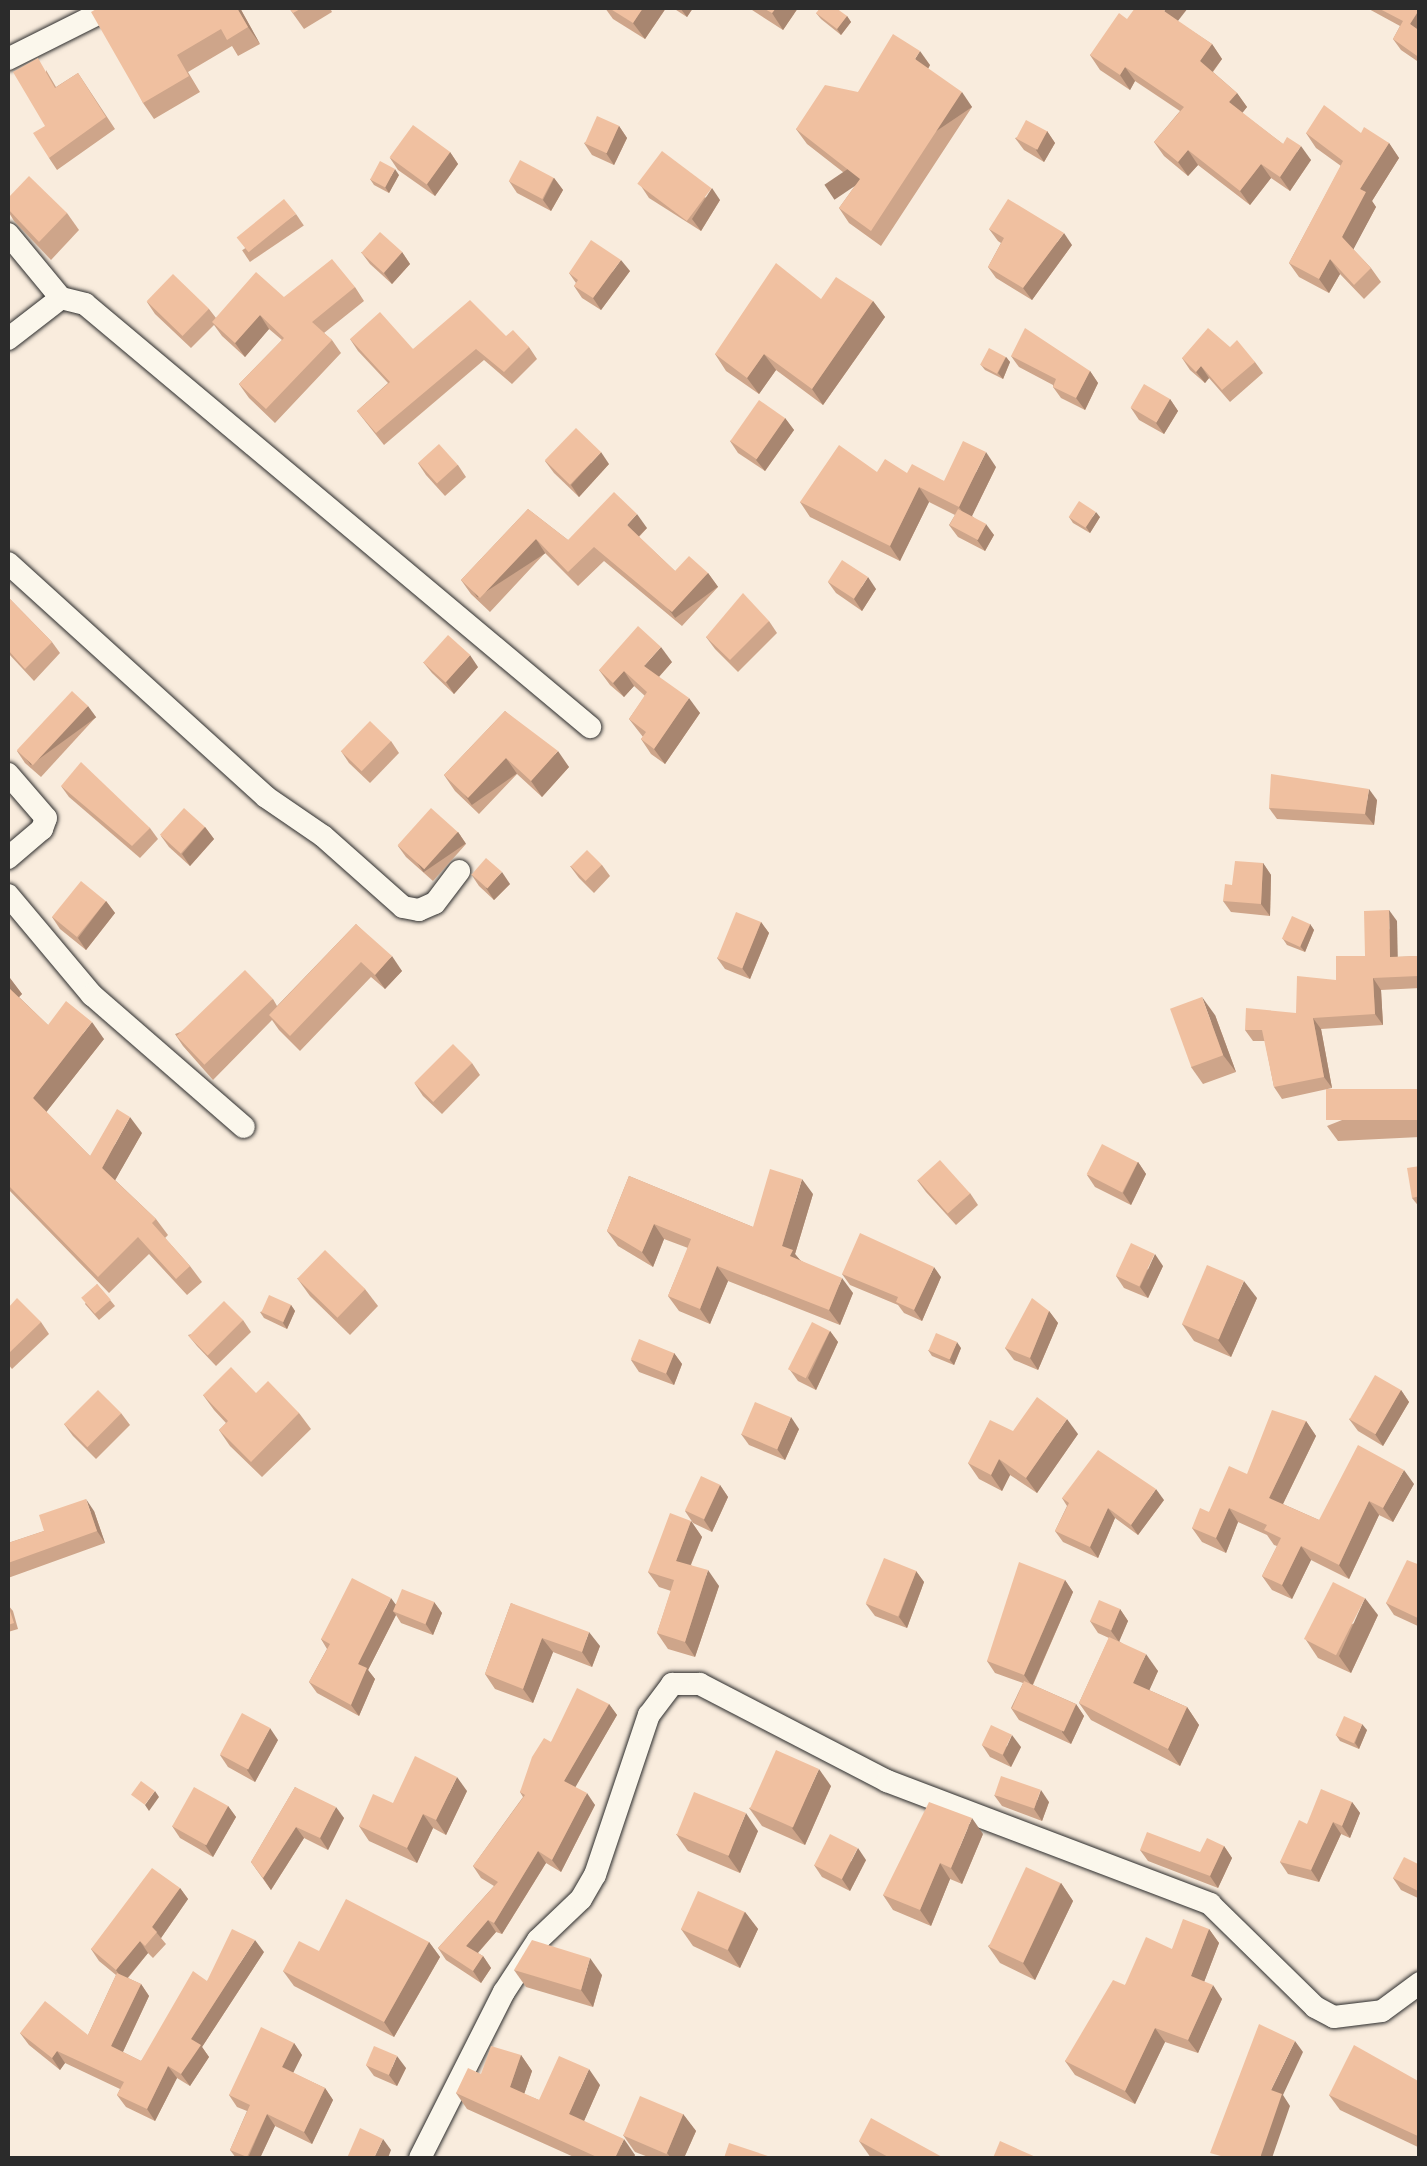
<!DOCTYPE html>
<html>
<head>
<meta charset="utf-8">
<style>
  body { margin:0 }
  #map { position:relative; width:1427px; height:2166px; overflow:hidden; background:#f9ecdd; font-family:"Shantell Sans",sans-serif }
  div>[style] { position:absolute }
  .roads { filter:drop-shadow(0 0 2px #2b2b2b) drop-shadow(0 0 2px #2b2b2b) }
  .minor>* { height:22px; margin:-11px; padding:0 11px; transform-origin:11px; border-radius:11px; background:#fbf7ec }
  .wall>* { inset:0; background:#cea58a; transform-origin:0 0 }
  .shaded-wall>* { inset:0; background:#a88670; transform-origin:0 0 }
  .building>* { inset:0; background:#f0c0a0; transform-origin:0 0 }
  span { translate:-50% -50%; white-space:nowrap; text-align:center; line-height:1.15; -webkit-text-stroke:8px #fbf7ec; paint-order:stroke }
  .frame { position:absolute; inset:0; border:10px solid #2b2b2b; pointer-events:none }
</style>
</head>
<body>
<div id="map">
  <div class="roads">
    <div class="minor">
      <div style="left:8px;top:59px;width:114px;rotate:-26.6deg"></div>
      <div style="left:8px;top:234px;width:83px;rotate:50.4deg"></div>
      <div style="left:8px;top:339px;width:67px;rotate:-37.7deg"></div>
      <div style="left:61px;top:298px;width:25px;rotate:14deg"></div>
      <div style="left:85px;top:304px;width:659px;rotate:39.95deg"></div>
      <div style="left:8px;top:563px;width:348px;rotate:42.2deg"></div>
      <div style="left:266px;top:797px;width:69px;rotate:34.4deg"></div>
      <div style="left:323px;top:836px;width:107px;rotate:41.6deg"></div>
      <div style="left:403px;top:907px;width:16px;rotate:11deg"></div>
      <div style="left:419px;top:910px;width:17px;rotate:-24deg"></div>
      <div style="left:435px;top:903px;width:40px;rotate:-53deg"></div>
      <div style="left:8px;top:774px;width:58px;rotate:49.2deg"></div>
      <div style="left:46px;top:818px;width:12px;rotate:110deg"></div>
      <div style="left:42px;top:829px;width:45px;rotate:139.5deg"></div>
      <div style="left:8px;top:895px;width:131px;rotate:50deg"></div>
      <div style="left:92px;top:995px;width:201px;rotate:41deg"></div>
      <div style="left:420px;top:2158px;width:186px;rotate:-63.2deg"></div>
      <div style="left:504px;top:1992px;width:62px;rotate:-56.8deg"></div>
      <div style="left:538px;top:1940px;width:59px;rotate:-43.6deg"></div>
      <div style="left:581px;top:1899px;width:28px;rotate:-60deg"></div>
      <div style="left:595px;top:1875px;width:169px;rotate:-71.4deg"></div>
      <div style="left:649px;top:1715px;width:39px;rotate:-53deg"></div>
      <div style="left:672px;top:1684px;width:28px"></div>
      <div style="left:700px;top:1684px;width:211px;rotate:27.4deg"></div>
      <div style="left:887px;top:1781px;width:346px;rotate:20.8deg"></div>
      <div style="left:1210px;top:1904px;width:147px;rotate:44.4deg"></div>
      <div style="left:1315px;top:2007px;width:21px;rotate:28deg"></div>
      <div style="left:1334px;top:2017px;width:48px;rotate:-7.1deg"></div>
      <div style="left:1382px;top:2011px;width:47px;rotate:-36.4deg"></div>
    </div>
  </div>
  <div class="wall">
    <div style="clip-path:polygon(98px 8px,240px 8px,260px 44px,238px 56px,232px 46px,188px 72px,200px 92px,154px 119px,143px 103px)"></div>
    <div style="clip-path:polygon(289px 8px,330px 8px,332px 12px,304px 29px)"></div>
    <div style="clip-path:polygon(605px 8px,666px 8px,645px 39px,613px 19px)"></div>
    <div style="clip-path:polygon(673px 8px,693px 8px,687px 17px)"></div>
    <div style="clip-path:polygon(749px 8px,798px 8px,783px 30px)"></div>
    <div style="clip-path:polygon(1367px 8px,1420px 8px,1420px 63px,1401px 50px,1393px 39px,1400px 26px)"></div>
    <div style="clip-path:polygon(816px 13px,847px 16px,851px 22px,841px 35px,821px 19px)"></div>
    <div style="clip-path:polygon(1127px 19px,1177px 21px,1212px 44px,1222px 59px,1213px 72px,1237px 93px,1247px 107px,1242px 113px,1283px 144px,1311px 160px,1290px 191px,1271px 178px,1250px 205px,1198px 165px,1188px 176px,1164px 156px,1154px 142px,1180px 111px,1135px 81px,1130px 90px,1100px 70px,1090px 55px)"></div>
    <div style="clip-path:polygon(930px 65px,928px 69px,972px 107px,881px 246px,849px 223px,839px 208px,857px 183px,807px 144px,796px 129px,858px 92px)"></div>
    <div style="clip-path:polygon(46px 70px,56px 87px,78px 73px,115px 129px,57px 170px,49px 158px,45px 126px)"></div>
    <div style="clip-path:polygon(619px 126px,627px 138px,614px 165px,592px 155px,584px 143px)"></div>
    <div style="clip-path:polygon(1047px 131px,1055px 143px,1044px 162px,1024px 150px,1015px 138px)"></div>
    <div style="clip-path:polygon(1306px 133px,1361px 133px,1389px 143px,1399px 158px,1372px 201px,1376px 207px,1353px 249px,1371px 268px,1381px 282px,1364px 299px,1340px 274px,1329px 293px,1299px 277px,1289px 263px,1341px 166px,1316px 148px)"></div>
    <div style="clip-path:polygon(450px 152px,458px 164px,435px 196px,398px 170px,390px 158px)"></div>
    <div style="clip-path:polygon(399px 175px,389px 193px,374px 185px,370px 179px)"></div>
    <div style="clip-path:polygon(554px 178px,563px 190px,551px 211px,517px 193px,509px 181px)"></div>
    <div style="clip-path:polygon(641px 186px,720px 200px,701px 231px,649px 198px)"></div>
    <div style="clip-path:polygon(8px 198px,67px 213px,79px 230px,51px 260px,14px 221px,8px 211px)"></div>
    <div style="left:296px;top:214px;width:14px;height:65px;rotate:56deg"></div>
    <div style="clip-path:polygon(989px 229px,1072px 245px,1032px 300px,996px 278px,988px 267px,1001px 243px,998px 241px)"></div>
    <div style="clip-path:polygon(361px 252px,402px 252px,410px 264px,392px 284px,370px 264px)"></div>
    <div style="clip-path:polygon(630px 271px,601px 310px,582px 298px,574px 286px,576px 283px,569px 273px)"></div>
    <div style="clip-path:polygon(355px 287px,364px 301px,324px 333px,332px 340px,341px 353px,275px 423px,249px 398px,239px 384px,282px 340px,269px 329px,245px 357px,222px 336px,214px 325px,191px 348px,155px 314px,147px 302px,209px 309px,216px 318px,284px 297px)"></div>
    <div style="clip-path:polygon(873px 301px,885px 317px,823px 405px,776px 370px,759px 394px,726px 371px,715px 354px)"></div>
    <div style="clip-path:polygon(506px 336px,529px 347px,537px 359px,512px 384px,484px 360px,384px 445px,357px 411px,388px 383px,358px 351px,350px 339px,413px 349px)"></div>
    <div style="clip-path:polygon(1230px 347px,1255px 362px,1263px 373px,1230px 402px,1209px 378px,1205px 383px,1190px 370px,1182px 358px)"></div>
    <div style="clip-path:polygon(1011px 356px,1090px 371px,1098px 383px,1085px 410px,1061px 398px,1053px 387px,1053px 385px,1019px 367px)"></div>
    <div style="clip-path:polygon(1006px 357px,1010px 362px,1003px 379px,985px 370px,981px 365px)"></div>
    <div style="clip-path:polygon(1170px 399px,1178px 411px,1164px 434px,1139px 420px,1131px 408px)"></div>
    <div style="clip-path:polygon(785px 418px,794px 430px,765px 471px,738px 453px,730px 441px)"></div>
    <div style="clip-path:polygon(545px 461px,609px 464px,579px 497px,554px 473px)"></div>
    <div style="clip-path:polygon(418px 463px,458px 465px,466px 477px,445px 496px,426px 475px)"></div>
    <div style="clip-path:polygon(996px 467px,972px 516px,994px 535px,985px 551px,958px 537px,949px 525px,955px 515px,929px 502px,900px 561px,810px 517px,800px 502px,907px 473px,944px 481px)"></div>
    <div style="clip-path:polygon(528px 509px,568px 540px,647px 528px,639px 537px,675px 571px,708px 573px,718px 587px,682px 626px,604px 561px,578px 586px,545px 553px,490px 612px,471px 594px,461px 580px)"></div>
    <div style="clip-path:polygon(1069px 517px,1100px 517px,1090px 533px,1073px 523px)"></div>
    <div style="clip-path:polygon(828px 582px,876px 589px,862px 611px,836px 593px)"></div>
    <div style="clip-path:polygon(8px 597px,52px 642px,60px 653px,34px 681px,8px 653px)"></div>
    <div style="clip-path:polygon(769px 621px,777px 633px,738px 672px,715px 649px,706px 637px)"></div>
    <div style="clip-path:polygon(423px 662px,478px 667px,454px 694px,432px 673px)"></div>
    <div style="clip-path:polygon(672px 662px,659px 677px,700px 713px,665px 764px,651px 754px,641px 739px,643px 737px,629px 719px,645px 696px,634px 686px,624px 697px,610px 685px,599px 670px)"></div>
    <div style="clip-path:polygon(505px 711px,569px 767px,542px 797px,517px 774px,479px 814px,455px 791px,444px 775px)"></div>
    <div style="clip-path:polygon(96px 717px,41px 777px,25px 763px,17px 751px)"></div>
    <div style="clip-path:polygon(391px 741px,399px 753px,370px 783px,349px 763px,341px 751px)"></div>
    <div style="clip-path:polygon(61px 786px,150px 828px,158px 839px,140px 858px,69px 797px)"></div>
    <div style="clip-path:polygon(1377px 800px,1374px 825px,1277px 819px,1269px 808px)"></div>
    <div style="clip-path:polygon(205px 827px,214px 839px,190px 866px,169px 847px,161px 836px)"></div>
    <div style="clip-path:polygon(458px 832px,466px 844px,433px 881px,406px 857px,398px 846px)"></div>
    <div style="clip-path:polygon(1263px 863px,1271px 875px,1270px 916px,1231px 912px,1223px 901px,1232px 885px)"></div>
    <div style="clip-path:polygon(602px 865px,610px 876px,594px 893px,579px 878px,570px 866px)"></div>
    <div style="clip-path:polygon(471px 874px,510px 884px,494px 900px,479px 886px)"></div>
    <div style="clip-path:polygon(106px 901px,115px 913px,86px 950px,60px 929px,52px 917px)"></div>
    <div style="clip-path:polygon(1397px 921px,1397px 957px,1417px 956px,1420px 959px,1420px 988px,1381px 990px,1383px 1025px,1321px 1029px,1332px 1088px,1282px 1099px,1274px 1087px,1265px 1041px,1253px 1041px,1245px 1030px,1296px 1013px,1365px 956px)"></div>
    <div style="clip-path:polygon(761px 922px,769px 933px,750px 979px,725px 969px,717px 958px)"></div>
    <div style="clip-path:polygon(356px 924px,402px 971px,385px 989px,371px 977px,300px 1051px,279px 1030px,272px 1020px,213px 1080px,183px 1046px,175px 1034px,273px 999px,277px 1006px)"></div>
    <div style="clip-path:polygon(1310px 924px,1314px 930px,1305px 952px,1287px 945px,1283px 939px)"></div>
    <div style="clip-path:polygon(8px 976px,22px 994px,19px 997px,48px 1025px,104px 1039px,46px 1112px,90px 1156px,142px 1133px,115px 1180px,156px 1219px,168px 1235px,165px 1238px,190px 1266px,202px 1282px,187px 1295px,149px 1254px,109px 1293px,8px 1189px)"></div>
    <div style="clip-path:polygon(1215px 1015px,1236px 1072px,1203px 1084px,1191px 1067px)"></div>
    <div style="clip-path:polygon(472px 1063px,480px 1075px,442px 1114px,423px 1096px,415px 1084px)"></div>
    <div style="clip-path:polygon(1420px 1089px,1420px 1137px,1338px 1141px,1327px 1126px)"></div>
    <div style="clip-path:polygon(1138px 1162px,1146px 1174px,1131px 1205px,1095px 1187px,1087px 1175px)"></div>
    <div style="clip-path:polygon(1420px 1166px,1420px 1208px,1412px 1198px)"></div>
    <div style="clip-path:polygon(629px 1176px,753px 1227px,813px 1194px,795px 1254px,800px 1260px,853px 1293px,840px 1325px,728px 1281px,710px 1324px,679px 1311px,668px 1296px,688px 1248px,664px 1239px,653px 1267px,618px 1246px,607px 1231px)"></div>
    <div style="clip-path:polygon(917px 1180px,970px 1193px,978px 1205px,956px 1225px,926px 1192px)"></div>
    <div style="clip-path:polygon(1163px 1266px,1148px 1298px,1124px 1288px,1116px 1276px)"></div>
    <div style="clip-path:polygon(842px 1274px,941px 1277px,922px 1321px,904px 1313px,898px 1305px,850px 1285px)"></div>
    <div style="clip-path:polygon(297px 1278px,365px 1289px,378px 1306px,350px 1335px,310px 1296px)"></div>
    <div style="clip-path:polygon(97px 1284px,115px 1306px,99px 1320px,85px 1304px)"></div>
    <div style="clip-path:polygon(1257px 1298px,1231px 1357px,1194px 1341px,1182px 1324px)"></div>
    <div style="clip-path:polygon(291px 1305px,295px 1311px,287px 1329px,264px 1318px,260px 1312px)"></div>
    <div style="clip-path:polygon(8px 1308px,41px 1322px,49px 1334px,12px 1369px,8px 1364px)"></div>
    <div style="clip-path:polygon(1049px 1311px,1058px 1323px,1038px 1370px,1014px 1360px,1005px 1348px)"></div>
    <div style="clip-path:polygon(243px 1320px,251px 1332px,216px 1366px,197px 1346px,188px 1335px)"></div>
    <div style="clip-path:polygon(830px 1331px,838px 1342px,816px 1390px,798px 1381px,790px 1370px)"></div>
    <div style="clip-path:polygon(961px 1348px,954px 1365px,932px 1356px,928px 1350px)"></div>
    <div style="clip-path:polygon(674px 1353px,682px 1364px,674px 1385px,639px 1372px,631px 1360px)"></div>
    <div style="clip-path:polygon(1401px 1390px,1409px 1402px,1383px 1446px,1358px 1431px,1349px 1419px)"></div>
    <div style="clip-path:polygon(256px 1393px,299px 1413px,311px 1429px,262px 1477px,230px 1446px,219px 1430px,226px 1423px,214px 1410px,203px 1395px)"></div>
    <div style="clip-path:polygon(121px 1413px,130px 1425px,96px 1459px,73px 1436px,64px 1424px)"></div>
    <div style="clip-path:polygon(1306px 1421px,1316px 1436px,1283px 1504px,1319px 1520px,1414px 1484px,1393px 1522px,1379px 1515px,1349px 1579px,1311px 1560px,1292px 1599px,1272px 1590px,1262px 1576px,1277px 1546px,1274px 1545px,1267px 1535px,1238px 1522px,1226px 1553px,1202px 1542px,1192px 1528px)"></div>
    <div style="clip-path:polygon(799px 1429px,785px 1460px,749px 1445px,741px 1434px)"></div>
    <div style="clip-path:polygon(1013px 1431px,1078px 1434px,1037px 1493px,1010px 1475px,1002px 1491px,979px 1479px,968px 1463px)"></div>
    <div style="clip-path:polygon(720px 1485px,728px 1497px,712px 1532px,693px 1523px,685px 1511px)"></div>
    <div style="clip-path:polygon(1062px 1498px,1164px 1500px,1138px 1535px,1115px 1518px,1098px 1558px,1063px 1542px,1055px 1531px,1067px 1506px)"></div>
    <div style="clip-path:polygon(94px 1511px,105px 1543px,8px 1578px,8px 1543px,44px 1531px)"></div>
    <div style="clip-path:polygon(691px 1521px,702px 1537px,691px 1565px,719px 1586px,695px 1657px,668px 1649px,657px 1633px,671px 1591px,659px 1587px,648px 1572px)"></div>
    <div style="clip-path:polygon(1420px 1565px,1420px 1627px,1394px 1615px,1386px 1603px)"></div>
    <div style="clip-path:polygon(916px 1571px,924px 1582px,907px 1628px,875px 1616px,866px 1604px)"></div>
    <div style="clip-path:polygon(1065px 1580px,1073px 1592px,1033px 1685px,1076px 1704px,1084px 1716px,1071px 1744px,1019px 1720px,1011px 1708px,1023px 1683px,995px 1673px,987px 1661px)"></div>
    <div style="clip-path:polygon(434px 1602px,442px 1613px,433px 1635px,401px 1623px,396px 1615px,368px 1670px,375px 1679px,359px 1716px,317px 1693px,309px 1682px,327px 1649px,321px 1639px,396px 1604px)"></div>
    <div style="clip-path:polygon(511px 1603px,600px 1646px,592px 1667px,553px 1652px,533px 1703px,495px 1689px,485px 1674px)"></div>
    <div style="clip-path:polygon(8px 1605px,13px 1611px,18px 1629px,8px 1632px)"></div>
    <div style="clip-path:polygon(1120px 1609px,1128px 1621px,1119px 1641px,1158px 1671px,1149px 1690px,1187px 1707px,1199px 1725px,1180px 1766px,1091px 1720px,1079px 1703px,1109px 1638px,1098px 1633px,1090px 1621px)"></div>
    <div style="clip-path:polygon(1378px 1615px,1351px 1673px,1318px 1658px,1306px 1640px)"></div>
    <div style="clip-path:polygon(609px 1704px,617px 1715px,575px 1787px,595px 1805px,561px 1872px,546px 1863px,502px 1934px,496px 1932px,478px 1953px,483px 1956px,491px 1968px,481px 1983px,446px 1960px,438px 1948px,494px 1886px,481px 1878px,473px 1866px,523px 1797px,520px 1792px,551px 1742px)"></div>
    <div style="clip-path:polygon(1367px 1730px,1359px 1749px,1340px 1741px,1336px 1735px)"></div>
    <div style="clip-path:polygon(278px 1740px,255px 1782px,228px 1767px,220px 1755px)"></div>
    <div style="clip-path:polygon(982px 1745px,1021px 1747px,1011px 1767px,990px 1757px)"></div>
    <div style="clip-path:polygon(831px 1786px,805px 1845px,762px 1826px,749px 1808px)"></div>
    <div style="clip-path:polygon(295px 1787px,344px 1818px,328px 1850px,304px 1838px,271px 1890px,251px 1862px)"></div>
    <div style="clip-path:polygon(467px 1791px,446px 1835px,433px 1828px,417px 1863px,369px 1841px,359px 1826px,393px 1803px)"></div>
    <div style="clip-path:polygon(994px 1795px,1049px 1802px,1042px 1821px,1002px 1806px)"></div>
    <div style="clip-path:polygon(1352px 1802px,1360px 1813px,1350px 1838px,1341px 1834px,1319px 1882px,1288px 1874px,1280px 1862px,1307px 1824px)"></div>
    <div style="clip-path:polygon(228px 1806px,236px 1817px,213px 1857px,180px 1838px,172px 1826px)"></div>
    <div style="clip-path:polygon(758px 1831px,740px 1873px,688px 1851px,676px 1834px)"></div>
    <div style="clip-path:polygon(983px 1834px,962px 1884px,950px 1879px,931px 1926px,893px 1910px,883px 1895px)"></div>
    <div style="clip-path:polygon(1224px 1846px,1232px 1858px,1218px 1888px,1148px 1861px,1140px 1850px,1200px 1852px)"></div>
    <div style="clip-path:polygon(866px 1860px,850px 1891px,822px 1877px,814px 1865px)"></div>
    <div style="clip-path:polygon(1420px 1865px,1420px 1899px,1401px 1890px,1393px 1878px)"></div>
    <div style="clip-path:polygon(1061px 1883px,1073px 1901px,1035px 1980px,1000px 1963px,988px 1946px)"></div>
    <div style="clip-path:polygon(180px 1888px,188px 1899px,161px 1938px,166px 1944px,153px 1958px,148px 1953px,128px 1978px,141px 1984px,149px 1996px,123px 2052px,141px 2061px,207px 1981px,264px 1952px,202px 2047px,209px 2057px,190px 2086px,177px 2078px,155px 2121px,126px 2107px,117px 2095px,120px 2089px,65px 2063px,60px 2070px,29px 2045px,20px 2033px,88px 2035px,116px 1975px,99px 1961px,91px 1949px)"></div>
    <div style="clip-path:polygon(745px 1912px,758px 1929px,740px 1968px,693px 1946px,681px 1929px)"></div>
    <div style="clip-path:polygon(1209px 1929px,1219px 1943px,1204px 1982px,1222px 1999px,1198px 2053px,1165px 2042px,1135px 2104px,1075px 2075px,1065px 2061px,1125px 1985px,1172px 1949px)"></div>
    <div style="clip-path:polygon(429px 1942px,440px 1957px,394px 2037px,294px 1986px,283px 1971px,319px 1951px)"></div>
    <div style="clip-path:polygon(514px 1970px,602px 1975px,593px 2007px,526px 1987px)"></div>
    <div style="clip-path:polygon(294px 2043px,302px 2055px,293px 2073px,325px 2088px,333px 2100px,312px 2144px,275px 2126px,260px 2158px,236px 2158px,230px 2150px,247px 2111px,237px 2107px,229px 2095px)"></div>
    <div style="clip-path:polygon(521px 2055px,532px 2071px,524px 2094px,539px 2100px,600px 2085px,584px 2121px,635px 2155px,633px 2158px,576px 2158px,467px 2109px,456px 2093px,481px 2074px)"></div>
    <div style="clip-path:polygon(366px 2065px,406px 2068px,397px 2086px,374px 2076px)"></div>
    <div style="clip-path:polygon(1420px 2082px,1420px 2148px,1340px 2110px,1329px 2095px)"></div>
    <div style="clip-path:polygon(683px 2114px,696px 2131px,684px 2158px,651px 2158px,635px 2152px,623px 2135px)"></div>
    <div style="clip-path:polygon(859px 2141px,944px 2158px,871px 2158px)"></div>
  </div>
  <div class="shaded-wall">
    <div style="clip-path:polygon(237px 8px,240px 8px,260px 44px,248px 27px)"></div>
    <div style="clip-path:polygon(643px 8px,666px 8px,645px 39px,633px 23px)"></div>
    <div style="clip-path:polygon(680px 8px,693px 8px,687px 17px)"></div>
    <div style="clip-path:polygon(776px 8px,798px 8px,783px 30px,772px 13px)"></div>
    <div style="clip-path:polygon(1167px 8px,1188px 8px,1174px 26px,1164px 11px)"></div>
    <div style="clip-path:polygon(1420px 9px,1420px 32px,1410px 24px)"></div>
    <div style="clip-path:polygon(847px 16px,851px 22px,841px 35px,837px 29px)"></div>
    <div style="clip-path:polygon(1212px 44px,1222px 59px,1210px 75px,1200px 61px)"></div>
    <div style="clip-path:polygon(920px 51px,930px 65px,925px 74px,915px 59px)"></div>
    <div style="clip-path:polygon(1125px 67px,1135px 81px,1130px 90px,1120px 75px)"></div>
    <div style="left:962px;top:92px;width:18px;height:166px;rotate:56deg"></div>
    <div style="clip-path:polygon(1237px 93px,1247px 107px,1239px 117px,1229px 102px)"></div>
    <div style="clip-path:polygon(619px 126px,627px 138px,614px 165px,606px 153px)"></div>
    <div style="clip-path:polygon(1047px 131px,1055px 143px,1044px 162px,1036px 150px)"></div>
    <div style="clip-path:polygon(1389px 143px,1399px 158px,1372px 201px,1376px 207px,1352px 252px,1342px 237px,1360px 189px)"></div>
    <div style="clip-path:polygon(1301px 146px,1311px 160px,1290px 191px,1280px 177px)"></div>
    <div style="clip-path:polygon(1188px 150px,1198px 165px,1188px 176px,1178px 162px)"></div>
    <div style="clip-path:polygon(450px 152px,458px 164px,435px 196px,427px 184px)"></div>
    <div style="clip-path:polygon(1261px 164px,1271px 178px,1250px 205px,1240px 191px)"></div>
    <div style="clip-path:polygon(395px 169px,399px 175px,389px 193px,385px 187px)"></div>
    <div style="clip-path:polygon(554px 178px,563px 190px,551px 211px,543px 200px)"></div>
    <div style="clip-path:polygon(712px 188px,720px 200px,701px 231px,692px 219px)"></div>
    <div style="clip-path:polygon(1064px 233px,1072px 245px,1032px 300px,1023px 288px)"></div>
    <div style="clip-path:polygon(402px 252px,410px 264px,392px 284px,384px 273px)"></div>
    <div style="clip-path:polygon(1330px 259px,1340px 274px,1329px 293px,1319px 279px)"></div>
    <div style="clip-path:polygon(621px 260px,630px 271px,601px 310px,593px 298px)"></div>
    <div style="clip-path:polygon(873px 301px,885px 317px,823px 405px,812px 389px)"></div>
    <div style="clip-path:polygon(260px 315px,269px 329px,245px 357px,235px 343px)"></div>
    <div style="clip-path:polygon(764px 354px,776px 370px,759px 394px,747px 378px)"></div>
    <div style="clip-path:polygon(1006px 357px,1010px 362px,1003px 379px,998px 373px)"></div>
    <div style="clip-path:polygon(1201px 366px,1209px 378px,1205px 383px,1196px 372px)"></div>
    <div style="clip-path:polygon(1090px 371px,1098px 383px,1085px 410px,1076px 398px)"></div>
    <div style="clip-path:polygon(1170px 399px,1178px 411px,1164px 434px,1156px 423px)"></div>
    <div style="clip-path:polygon(785px 418px,794px 430px,765px 471px,756px 460px)"></div>
    <div style="clip-path:polygon(601px 452px,609px 464px,579px 497px,571px 485px)"></div>
    <div style="clip-path:polygon(986px 452px,996px 467px,969px 522px,959px 507px)"></div>
    <div style="clip-path:polygon(919px 487px,929px 502px,900px 561px,890px 546px)"></div>
    <div style="clip-path:polygon(1096px 512px,1100px 517px,1090px 533px,1086px 527px)"></div>
    <div style="clip-path:polygon(637px 514px,647px 528px,636px 539px,627px 525px)"></div>
    <div style="clip-path:polygon(986px 524px,994px 535px,985px 551px,977px 540px)"></div>
    <div style="left:536px;top:539px;width:17px;height:81px;rotate:57deg"></div>
    <div style="left:708px;top:573px;width:17px;height:53px;rotate:54deg"></div>
    <div style="clip-path:polygon(868px 577px,876px 589px,862px 611px,854px 599px)"></div>
    <div style="clip-path:polygon(661px 647px,672px 662px,655px 681px,644px 666px)"></div>
    <div style="clip-path:polygon(470px 655px,478px 667px,454px 694px,446px 682px)"></div>
    <div style="clip-path:polygon(624px 671px,634px 686px,624px 697px,613px 683px)"></div>
    <div style="clip-path:polygon(689px 698px,700px 713px,665px 764px,654px 749px)"></div>
    <div style="left:88px;top:706px;width:14px;height:81px;rotate:54deg"></div>
    <div style="clip-path:polygon(558px 751px,569px 767px,542px 797px,531px 781px)"></div>
    <div style="left:506px;top:758px;width:19px;height:55px;rotate:55deg"></div>
    <div style="clip-path:polygon(1369px 789px,1377px 800px,1374px 825px,1365px 814px)"></div>
    <div style="clip-path:polygon(205px 827px,214px 839px,190px 866px,182px 854px)"></div>
    <div style="left:458px;top:832px;width:14px;height:51px;rotate:56deg"></div>
    <div style="clip-path:polygon(1263px 863px,1271px 875px,1270px 916px,1261px 904px)"></div>
    <div style="clip-path:polygon(502px 872px,510px 884px,494px 900px,486px 888px)"></div>
    <div style="clip-path:polygon(106px 901px,115px 913px,86px 950px,78px 938px)"></div>
    <div style="clip-path:polygon(1389px 910px,1397px 921px,1398px 968px,1390px 957px)"></div>
    <div style="clip-path:polygon(761px 922px,769px 933px,750px 979px,742px 968px)"></div>
    <div style="clip-path:polygon(1310px 924px,1314px 930px,1305px 952px,1300px 946px)"></div>
    <div style="clip-path:polygon(392px 956px,402px 971px,385px 989px,375px 975px)"></div>
    <div style="clip-path:polygon(10px 978px,22px 994px,16px 1000px,8px 988px,8px 981px)"></div>
    <div style="clip-path:polygon(1373px 978px,1381px 990px,1383px 1025px,1375px 1014px)"></div>
    <div style="clip-path:polygon(1202px 997px,1215px 1015px,1236px 1072px,1223px 1055px)"></div>
    <div style="clip-path:polygon(1313px 1018px,1321px 1029px,1332px 1088px,1324px 1077px)"></div>
    <div style="clip-path:polygon(92px 1022px,104px 1039px,44px 1115px,33px 1098px)"></div>
    <div style="clip-path:polygon(130px 1117px,142px 1133px,113px 1184px,102px 1168px)"></div>
    <div style="clip-path:polygon(1138px 1162px,1146px 1174px,1131px 1205px,1123px 1193px)"></div>
    <div style="clip-path:polygon(802px 1179px,813px 1194px,795px 1254px,804px 1265px,801px 1272px,782px 1246px)"></div>
    <div style="clip-path:polygon(654px 1224px,664px 1239px,653px 1267px,642px 1252px)"></div>
    <div style="clip-path:polygon(1155px 1254px,1163px 1266px,1148px 1298px,1140px 1287px)"></div>
    <div style="clip-path:polygon(717px 1266px,728px 1281px,710px 1324px,700px 1309px)"></div>
    <div style="clip-path:polygon(934px 1267px,941px 1277px,922px 1321px,914px 1310px)"></div>
    <div style="clip-path:polygon(842px 1278px,853px 1293px,840px 1325px,829px 1310px)"></div>
    <div style="clip-path:polygon(1244px 1281px,1257px 1298px,1231px 1357px,1218px 1340px)"></div>
    <div style="clip-path:polygon(291px 1305px,295px 1311px,287px 1329px,283px 1323px)"></div>
    <div style="clip-path:polygon(1049px 1311px,1058px 1323px,1038px 1370px,1030px 1358px)"></div>
    <div style="clip-path:polygon(830px 1331px,838px 1342px,816px 1390px,808px 1378px)"></div>
    <div style="clip-path:polygon(957px 1342px,961px 1348px,954px 1365px,949px 1359px)"></div>
    <div style="clip-path:polygon(674px 1353px,682px 1364px,674px 1385px,666px 1373px)"></div>
    <div style="clip-path:polygon(1401px 1390px,1409px 1402px,1383px 1446px,1375px 1434px)"></div>
    <div style="clip-path:polygon(791px 1417px,799px 1429px,785px 1460px,777px 1449px)"></div>
    <div style="clip-path:polygon(1067px 1419px,1078px 1434px,1037px 1493px,1026px 1478px)"></div>
    <div style="clip-path:polygon(1306px 1421px,1316px 1436px,1279px 1512px,1269px 1498px)"></div>
    <div style="clip-path:polygon(999px 1459px,1010px 1475px,1002px 1491px,991px 1475px)"></div>
    <div style="clip-path:polygon(1404px 1470px,1414px 1484px,1393px 1522px,1383px 1508px)"></div>
    <div style="clip-path:polygon(720px 1485px,728px 1497px,712px 1532px,704px 1520px)"></div>
    <div style="clip-path:polygon(1156px 1489px,1164px 1500px,1138px 1535px,1131px 1525px)"></div>
    <div style="clip-path:polygon(86px 1499px,94px 1511px,105px 1543px,97px 1531px)"></div>
    <div style="clip-path:polygon(1369px 1501px,1379px 1515px,1349px 1579px,1339px 1565px)"></div>
    <div style="clip-path:polygon(1108px 1508px,1115px 1518px,1098px 1558px,1090px 1547px)"></div>
    <div style="clip-path:polygon(1229px 1508px,1238px 1522px,1226px 1553px,1216px 1538px)"></div>
    <div style="clip-path:polygon(691px 1521px,702px 1537px,686px 1576px,676px 1561px)"></div>
    <div style="clip-path:polygon(1301px 1546px,1311px 1560px,1292px 1599px,1282px 1585px)"></div>
    <div style="clip-path:polygon(708px 1570px,719px 1586px,695px 1657px,685px 1642px)"></div>
    <div style="clip-path:polygon(916px 1571px,924px 1582px,907px 1628px,899px 1617px)"></div>
    <div style="clip-path:polygon(1065px 1580px,1073px 1592px,1032px 1686px,1024px 1675px)"></div>
    <div style="clip-path:polygon(391px 1598px,399px 1609px,393px 1611px,396px 1615px,368px 1670px,375px 1679px,359px 1716px,351px 1705px,358px 1664px)"></div>
    <div style="clip-path:polygon(1365px 1598px,1378px 1615px,1351px 1673px,1339px 1656px)"></div>
    <div style="clip-path:polygon(434px 1602px,442px 1613px,433px 1635px,425px 1623px)"></div>
    <div style="clip-path:polygon(1120px 1609px,1128px 1621px,1119px 1642px,1111px 1631px)"></div>
    <div style="clip-path:polygon(589px 1632px,600px 1646px,592px 1667px,582px 1652px)"></div>
    <div style="clip-path:polygon(542px 1638px,553px 1652px,533px 1703px,523px 1689px)"></div>
    <div style="clip-path:polygon(1146px 1654px,1158px 1671px,1145px 1700px,1133px 1683px)"></div>
    <div style="clip-path:polygon(609px 1704px,617px 1715px,572px 1793px,564px 1781px)"></div>
    <div style="clip-path:polygon(1076px 1704px,1084px 1716px,1071px 1744px,1062px 1732px)"></div>
    <div style="clip-path:polygon(1187px 1707px,1199px 1725px,1180px 1766px,1168px 1749px)"></div>
    <div style="clip-path:polygon(1362px 1724px,1367px 1730px,1359px 1749px,1355px 1743px)"></div>
    <div style="clip-path:polygon(270px 1728px,278px 1740px,255px 1782px,247px 1770px)"></div>
    <div style="clip-path:polygon(1012px 1735px,1021px 1747px,1011px 1767px,1003px 1755px)"></div>
    <div style="clip-path:polygon(819px 1769px,831px 1786px,805px 1845px,792px 1828px)"></div>
    <div style="clip-path:polygon(457px 1777px,467px 1791px,446px 1835px,436px 1820px)"></div>
    <div style="clip-path:polygon(1041px 1790px,1049px 1802px,1042px 1821px,1034px 1809px)"></div>
    <div style="clip-path:polygon(155px 1791px,159px 1797px,149px 1811px,145px 1805px)"></div>
    <div style="clip-path:polygon(587px 1793px,595px 1805px,561px 1872px,552px 1860px)"></div>
    <div style="clip-path:polygon(1352px 1802px,1360px 1813px,1350px 1838px,1342px 1826px)"></div>
    <div style="clip-path:polygon(228px 1806px,236px 1817px,213px 1857px,205px 1845px)"></div>
    <div style="clip-path:polygon(336px 1807px,344px 1818px,328px 1850px,320px 1838px)"></div>
    <div style="clip-path:polygon(746px 1813px,758px 1831px,740px 1873px,728px 1856px)"></div>
    <div style="clip-path:polygon(423px 1814px,433px 1828px,417px 1863px,407px 1848px)"></div>
    <div style="clip-path:polygon(972px 1818px,983px 1834px,962px 1884px,951px 1868px)"></div>
    <div style="clip-path:polygon(1333px 1822px,1341px 1834px,1319px 1882px,1311px 1870px)"></div>
    <div style="clip-path:polygon(296px 1827px,304px 1838px,271px 1890px,263px 1878px)"></div>
    <div style="clip-path:polygon(1224px 1846px,1232px 1858px,1218px 1888px,1210px 1876px)"></div>
    <div style="clip-path:polygon(858px 1848px,866px 1860px,850px 1891px,842px 1879px)"></div>
    <div style="clip-path:polygon(538px 1851px,546px 1863px,502px 1934px,494px 1923px)"></div>
    <div style="clip-path:polygon(940px 1863px,950px 1879px,931px 1926px,920px 1910px)"></div>
    <div style="clip-path:polygon(1061px 1883px,1073px 1901px,1035px 1980px,1023px 1963px)"></div>
    <div style="clip-path:polygon(180px 1888px,188px 1899px,161px 1938px,152px 1927px)"></div>
    <div style="clip-path:polygon(745px 1912px,758px 1929px,740px 1968px,728px 1950px)"></div>
    <div style="clip-path:polygon(488px 1920px,496px 1932px,474px 1957px,466px 1946px)"></div>
    <div style="clip-path:polygon(1209px 1929px,1219px 1943px,1201px 1990px,1191px 1976px)"></div>
    <div style="clip-path:polygon(255px 1940px,264px 1952px,202px 2047px,209px 2057px,190px 2086px,181px 2074px,191px 2039px)"></div>
    <div style="clip-path:polygon(140px 1941px,148px 1953px,124px 1982px,116px 1970px)"></div>
    <div style="clip-path:polygon(429px 1942px,440px 1957px,394px 2037px,384px 2022px)"></div>
    <div style="clip-path:polygon(483px 1956px,491px 1968px,481px 1983px,473px 1971px)"></div>
    <div style="clip-path:polygon(590px 1958px,602px 1975px,593px 2007px,581px 1990px)"></div>
    <div style="clip-path:polygon(141px 1984px,149px 1996px,120px 2058px,111px 2046px)"></div>
    <div style="clip-path:polygon(1213px 1985px,1222px 1999px,1198px 2053px,1188px 2040px)"></div>
    <div style="clip-path:polygon(1155px 2028px,1165px 2042px,1135px 2104px,1125px 2091px)"></div>
    <div style="clip-path:polygon(1295px 2041px,1303px 2052px,1283px 2095px,1290px 2106px,1272px 2158px,1260px 2158px,1271px 2090px)"></div>
    <div style="clip-path:polygon(294px 2043px,302px 2055px,290px 2079px,282px 2067px)"></div>
    <div style="clip-path:polygon(57px 2051px,65px 2063px,60px 2070px,52px 2058px)"></div>
    <div style="clip-path:polygon(521px 2055px,532px 2071px,521px 2103px,510px 2087px)"></div>
    <div style="clip-path:polygon(397px 2056px,406px 2068px,397px 2086px,389px 2075px)"></div>
    <div style="clip-path:polygon(168px 2066px,177px 2078px,155px 2121px,147px 2109px)"></div>
    <div style="clip-path:polygon(589px 2069px,600px 2085px,580px 2130px,569px 2114px)"></div>
    <div style="clip-path:polygon(325px 2088px,333px 2100px,312px 2144px,304px 2132px)"></div>
    <div style="clip-path:polygon(267px 2114px,275px 2126px,260px 2158px,248px 2158px)"></div>
    <div style="clip-path:polygon(683px 2114px,696px 2131px,684px 2158px,671px 2158px,667px 2153px)"></div>
    <div style="clip-path:polygon(383px 2139px,391px 2150px,388px 2158px,374px 2158px)"></div>
    <div style="clip-path:polygon(624px 2139px,635px 2155px,633px 2158px,615px 2158px)"></div>
  </div>
  <div class="building">
    <div style="clip-path:polygon(98px 8px,237px 8px,248px 27px,227px 40px,221px 29px,177px 55px,189px 76px,143px 103px,91px 12px)"></div>
    <div style="clip-path:polygon(289px 8px,302px 8px,293px 13px)"></div>
    <div style="clip-path:polygon(609px 8px,643px 8px,633px 23px)"></div>
    <div style="clip-path:polygon(763px 8px,776px 8px,772px 13px)"></div>
    <div style="clip-path:polygon(820px 8px,836px 8px,847px 16px,837px 29px,816px 13px)"></div>
    <div style="clip-path:polygon(1135px 8px,1167px 8px,1164px 11px,1212px 44px,1200px 61px,1237px 93px,1229px 102px,1283px 144px,1287px 137px,1301px 146px,1280px 177px,1261px 164px,1240px 191px,1188px 150px,1178px 162px,1154px 142px,1184px 107px,1125px 67px,1120px 75px,1090px 55px,1119px 13px,1127px 19px)"></div>
    <div style="clip-path:polygon(1378px 8px,1420px 8px,1410px 24px,1420px 31px,1420px 58px,1393px 39px,1403px 21px)"></div>
    <div style="clip-path:polygon(893px 34px,920px 51px,915px 59px,962px 92px,871px 231px,839px 208px,860px 179px,796px 129px,825px 85px,858px 92px)"></div>
    <div style="clip-path:polygon(38px 58px,55px 88px,78px 73px,106px 117px,49px 158px,33px 133px,45px 126px,13px 72px)"></div>
    <div style="clip-path:polygon(1324px 105px,1361px 133px,1364px 127px,1389px 143px,1360px 189px,1366px 192px,1342px 237px,1371px 268px,1354px 285px,1330px 259px,1319px 279px,1289px 263px,1343px 161px,1306px 133px)"></div>
    <div style="left:597px;top:116px;width:24px;height:30px;rotate:24deg"></div>
    <div style="left:1026px;top:120px;width:24px;height:21px;rotate:28deg"></div>
    <div style="left:413px;top:125px;width:46px;height:40px;rotate:36deg"></div>
    <div style="left:662px;top:151px;width:62px;height:41px;rotate:37deg"></div>
    <div style="left:520px;top:160px;width:38px;height:24px;rotate:28deg"></div>
    <div style="left:380px;top:161px;width:17px;height:21px;rotate:28deg"></div>
    <div style="clip-path:polygon(29px 176px,67px 213px,39px 242px,8px 209px,8px 198px)"></div>
    <div style="left:284px;top:199px;width:19px;height:61px;rotate:51deg"></div>
    <div style="clip-path:polygon(1008px 199px,1064px 233px,1023px 288px,988px 267px,1004px 238px,989px 229px)"></div>
    <div style="left:380px;top:232px;width:30px;height:28px;rotate:42deg"></div>
    <div style="clip-path:polygon(591px 240px,621px 260px,593px 298px,574px 286px,578px 280px,569px 273px)"></div>
    <div style="clip-path:polygon(332px 259px,355px 287px,312px 322px,332px 340px,266px 409px,239px 384px,284px 338px,260px 315px,235px 343px,212px 322px,256px 272px,284px 297px)"></div>
    <div style="clip-path:polygon(776px 263px,821px 299px,836px 277px,873px 301px,812px 389px,764px 354px,747px 378px,715px 354px)"></div>
    <div style="left:173px;top:274px;width:50px;height:38px;rotate:44deg"></div>
    <div style="clip-path:polygon(470px 300px,506px 336px,513px 330px,529px 347px,504px 372px,476px 349px,376px 433px,357px 411px,390px 382px,350px 339px,380px 312px,413px 349px)"></div>
    <div style="clip-path:polygon(1025px 328px,1090px 371px,1076px 398px,1053px 387px,1056px 379px,1011px 356px)"></div>
    <div style="clip-path:polygon(1208px 328px,1230px 347px,1237px 340px,1255px 362px,1222px 390px,1201px 366px,1196px 372px,1182px 358px)"></div>
    <div style="left:989px;top:348px;width:19px;height:19px;rotate:28deg"></div>
    <div style="left:1144px;top:384px;width:30px;height:27px;rotate:30deg"></div>
    <div style="left:759px;top:400px;width:32px;height:50px;rotate:35deg"></div>
    <div style="left:576px;top:428px;width:35px;height:45px;rotate:44deg"></div>
    <div style="clip-path:polygon(963px 441px,986px 452px,959px 507px,919px 487px,890px 546px,800px 502px,839px 445px,877px 472px,885px 459px,907px 473px,912px 464px,944px 481px)"></div>
    <div style="left:439px;top:444px;width:28px;height:28px;rotate:48deg"></div>
    <div style="clip-path:polygon(614px 492px,637px 514px,627px 525px,675px 571px,689px 556px,708px 573px,672px 612px,594px 547px,568px 572px,536px 539px,480px 598px,461px 580px,528px 509px,568px 540px)"></div>
    <div style="left:1079px;top:501px;width:20px;height:19px;rotate:33deg"></div>
    <div style="left:958px;top:509px;width:32px;height:18px;rotate:28deg"></div>
    <div style="left:842px;top:560px;width:31px;height:26px;rotate:33deg"></div>
    <div style="clip-path:polygon(743px 593px,769px 621px,730px 660px,706px 637px)"></div>
    <div style="clip-path:polygon(8px 597px,52px 642px,25px 669px,8px 650px)"></div>
    <div style="clip-path:polygon(638px 626px,661px 647px,644px 666px,689px 698px,654px 749px,641px 739px,646px 732px,629px 719px,647px 692px,624px 671px,613px 683px,599px 670px)"></div>
    <div style="left:448px;top:635px;width:30px;height:37px;rotate:42deg"></div>
    <div style="left:72px;top:691px;width:22px;height:81px;rotate:43deg"></div>
    <div style="clip-path:polygon(505px 711px,558px 751px,531px 781px,506px 758px,468px 798px,444px 775px)"></div>
    <div style="left:370px;top:721px;width:29px;height:42px;rotate:44deg"></div>
    <div style="clip-path:polygon(81px 762px,150px 828px,132px 846px,61px 786px)"></div>
    <div style="clip-path:polygon(1271px 774px,1369px 789px,1365px 814px,1269px 808px)"></div>
    <div style="left:184px;top:808px;width:28px;height:36px;rotate:42deg"></div>
    <div style="left:431px;top:808px;width:36px;height:50px;rotate:42deg"></div>
    <div style="left:587px;top:850px;width:21px;height:23px;rotate:45deg"></div>
    <div style="left:486px;top:858px;width:21px;height:22px;rotate:41deg"></div>
    <div style="clip-path:polygon(1235px 861px,1263px 863px,1261px 904px,1223px 901px,1225px 884px,1232px 885px)"></div>
    <div style="left:81px;top:881px;width:32px;height:46px;rotate:39deg"></div>
    <div style="clip-path:polygon(1389px 910px,1390px 957px,1417px 956px,1418px 976px,1373px 978px,1375px 1014px,1313px 1018px,1324px 1077px,1274px 1087px,1262px 1030px,1245px 1030px,1246px 1008px,1296px 1013px,1297px 976px,1336px 980px,1336px 956px,1365px 956px,1364px 911px)"></div>
    <div style="left:736px;top:912px;width:27px;height:50px;rotate:22deg"></div>
    <div style="left:1292px;top:916px;width:20px;height:25px;rotate:24deg"></div>
    <div style="clip-path:polygon(356px 924px,392px 956px,375px 975px,361px 962px,290px 1036px,269px 1015px)"></div>
    <div style="left:245px;top:970px;width:40px;height:95px;rotate:46deg"></div>
    <div style="clip-path:polygon(8px 987px,48px 1025px,66px 1001px,92px 1022px,33px 1098px,90px 1156px,117px 1109px,130px 1117px,102px 1168px,156px 1219px,152px 1223px,190px 1266px,176px 1279px,138px 1237px,98px 1277px,8px 1185px)"></div>
    <div style="left:1202px;top:997px;width:62px;height:34px;rotate:70deg"></div>
    <div style="left:453px;top:1044px;width:27px;height:55px;rotate:45deg"></div>
    <div style="left:1420px;top:1089px;width:31px;height:94px;rotate:90deg"></div>
    <div style="left:1102px;top:1144px;width:40px;height:34px;rotate:27deg"></div>
    <div style="left:940px;top:1160px;width:45px;height:30px;rotate:48deg"></div>
    <div style="clip-path:polygon(1420px 1166px,1420px 1196px,1412px 1198px,1407px 1168px)"></div>
    <div style="clip-path:polygon(770px 1169px,802px 1179px,782px 1246px,793px 1250px,790px 1256px,842px 1278px,829px 1310px,717px 1266px,700px 1309px,668px 1296px,691px 1239px,654px 1224px,642px 1252px,607px 1231px,629px 1176px,753px 1227px)"></div>
    <div style="clip-path:polygon(860px 1233px,934px 1267px,914px 1310px,896px 1302px,898px 1297px,842px 1274px)"></div>
    <div style="left:1131px;top:1243px;width:26px;height:36px;rotate:25deg"></div>
    <div style="left:325px;top:1250px;width:56px;height:40px;rotate:44deg"></div>
    <div style="left:1207px;top:1265px;width:40px;height:64px;rotate:23deg"></div>
    <div style="left:97px;top:1284px;width:21px;height:21px;rotate:49deg"></div>
    <div style="left:269px;top:1295px;width:24px;height:19px;rotate:24deg"></div>
    <div style="clip-path:polygon(17px 1298px,41px 1322px,8px 1354px,8px 1308px)"></div>
    <div style="clip-path:polygon(1032px 1298px,1049px 1311px,1030px 1358px,1005px 1348px)"></div>
    <div style="left:224px;top:1301px;width:27px;height:50px;rotate:45deg"></div>
    <div style="left:812px;top:1322px;width:20px;height:53px;rotate:27deg"></div>
    <div style="left:936px;top:1333px;width:23px;height:19px;rotate:23deg"></div>
    <div style="left:639px;top:1339px;width:38px;height:22px;rotate:22deg"></div>
    <div style="clip-path:polygon(231px 1367px,256px 1393px,268px 1381px,299px 1413px,251px 1462px,219px 1430px,228px 1421px,203px 1395px)"></div>
    <div style="left:1375px;top:1375px;width:30px;height:51px;rotate:30deg"></div>
    <div style="left:98px;top:1390px;width:33px;height:48px;rotate:45deg"></div>
    <div style="clip-path:polygon(1037px 1397px,1067px 1419px,1026px 1478px,999px 1459px,991px 1475px,968px 1463px,990px 1420px,1013px 1431px)"></div>
    <div style="left:755px;top:1402px;width:39px;height:35px;rotate:23deg"></div>
    <div style="clip-path:polygon(1272px 1410px,1306px 1421px,1269px 1498px,1319px 1520px,1358px 1445px,1404px 1470px,1383px 1508px,1369px 1501px,1339px 1565px,1301px 1546px,1282px 1585px,1262px 1576px,1281px 1538px,1264px 1530px,1267px 1525px,1229px 1508px,1216px 1538px,1192px 1528px,1200px 1508px,1209px 1512px,1229px 1466px,1247px 1474px)"></div>
    <div style="clip-path:polygon(1098px 1450px,1156px 1489px,1131px 1525px,1108px 1508px,1090px 1547px,1055px 1531px,1069px 1503px,1062px 1498px)"></div>
    <div style="left:701px;top:1476px;width:21px;height:38px;rotate:25deg"></div>
    <div style="clip-path:polygon(86px 1499px,97px 1531px,8px 1563px,8px 1543px,44px 1531px,39px 1515px)"></div>
    <div style="clip-path:polygon(670px 1513px,691px 1521px,676px 1561px,708px 1570px,685px 1642px,657px 1633px,674px 1580px,648px 1572px)"></div>
    <div style="left:884px;top:1558px;width:35px;height:49px;rotate:22deg"></div>
    <div style="clip-path:polygon(1407px 1560px,1420px 1565px,1420px 1619px,1386px 1603px)"></div>
    <div style="clip-path:polygon(1019px 1562px,1065px 1580px,1024px 1675px,987px 1661px)"></div>
    <div style="clip-path:polygon(352px 1578px,391px 1598px,358px 1664px,367px 1668px,351px 1705px,309px 1682px,330px 1644px,321px 1639px)"></div>
    <div style="left:1333px;top:1582px;width:36px;height:64px;rotate:27deg"></div>
    <div style="left:402px;top:1589px;width:35px;height:24px;rotate:22deg"></div>
    <div style="left:1099px;top:1600px;width:23px;height:23px;rotate:23deg"></div>
    <div style="clip-path:polygon(511px 1603px,589px 1632px,582px 1652px,542px 1638px,523px 1689px,485px 1674px)"></div>
    <div style="clip-path:polygon(8px 1605px,14px 1623px,8px 1625px)"></div>
    <div style="clip-path:polygon(1109px 1637px,1146px 1654px,1133px 1683px,1187px 1707px,1168px 1749px,1079px 1703px)"></div>
    <div style="left:1024px;top:1681px;width:57px;height:30px;rotate:24deg"></div>
    <div style="clip-path:polygon(577px 1688px,609px 1704px,564px 1781px,587px 1793px,552px 1860px,538px 1851px,494px 1923px,488px 1920px,466px 1946px,483px 1956px,473px 1971px,438px 1948px,498px 1882px,473px 1866px,525px 1795px,520px 1792px,532px 1757px,544px 1738px,551px 1742px)"></div>
    <div style="left:242px;top:1713px;width:32px;height:47px;rotate:28deg"></div>
    <div style="left:1344px;top:1716px;width:20px;height:21px;rotate:24deg"></div>
    <div style="left:991px;top:1725px;width:23px;height:22px;rotate:25deg"></div>
    <div style="left:776px;top:1750px;width:47px;height:64px;rotate:24deg"></div>
    <div style="clip-path:polygon(415px 1756px,457px 1777px,436px 1820px,423px 1814px,407px 1848px,359px 1826px,373px 1794px,393px 1803px)"></div>
    <div style="left:1001px;top:1776px;width:42px;height:20px;rotate:19deg"></div>
    <div style="left:141px;top:1781px;width:17px;height:17px;rotate:36deg"></div>
    <div style="left:194px;top:1787px;width:39px;height:45px;rotate:29deg"></div>
    <div style="clip-path:polygon(295px 1787px,336px 1807px,320px 1838px,296px 1827px,263px 1878px,251px 1862px)"></div>
    <div style="clip-path:polygon(1321px 1789px,1352px 1802px,1342px 1826px,1333px 1822px,1311px 1870px,1280px 1862px,1299px 1820px,1307px 1824px)"></div>
    <div style="left:694px;top:1792px;width:56px;height:46px;rotate:22deg"></div>
    <div style="clip-path:polygon(929px 1802px,972px 1818px,951px 1868px,940px 1863px,920px 1910px,883px 1895px)"></div>
    <div style="clip-path:polygon(1147px 1832px,1200px 1852px,1207px 1838px,1224px 1846px,1210px 1876px,1140px 1850px)"></div>
    <div style="left:830px;top:1834px;width:31px;height:35px;rotate:27deg"></div>
    <div style="clip-path:polygon(1404px 1857px,1420px 1865px,1420px 1892px,1393px 1878px)"></div>
    <div style="left:1026px;top:1867px;width:38px;height:88px;rotate:25deg"></div>
    <div style="clip-path:polygon(152px 1868px,180px 1888px,152px 1927px,157px 1932px,145px 1946px,140px 1941px,116px 1970px,91px 1949px)"></div>
    <div style="left:698px;top:1891px;width:51px;height:42px;rotate:24deg"></div>
    <div style="clip-path:polygon(346px 1899px,429px 1942px,384px 2022px,283px 1971px,299px 1941px,319px 1951px)"></div>
    <div style="clip-path:polygon(1183px 1919px,1209px 1929px,1191px 1976px,1213px 1985px,1188px 2040px,1155px 2028px,1125px 2091px,1065px 2061px,1113px 1980px,1125px 1985px,1146px 1937px,1172px 1949px)"></div>
    <div style="clip-path:polygon(232px 1929px,255px 1940px,191px 2039px,201px 2045px,181px 2074px,168px 2066px,147px 2109px,117px 2095px,124px 2082px,57px 2051px,52px 2058px,20px 2033px,45px 2001px,88px 2035px,117px 1973px,141px 1984px,111px 2046px,141px 2061px,193px 1971px,207px 1981px)"></div>
    <div style="clip-path:polygon(532px 1940px,590px 1958px,581px 1990px,514px 1970px)"></div>
    <div style="clip-path:polygon(1259px 2024px,1295px 2041px,1271px 2090px,1282px 2094px,1260px 2158px,1228px 2158px,1210px 2153px)"></div>
    <div style="clip-path:polygon(261px 2027px,294px 2043px,282px 2067px,325px 2088px,304px 2132px,267px 2114px,247px 2157px,230px 2150px,250px 2105px,229px 2095px)"></div>
    <div style="clip-path:polygon(1354px 2045px,1420px 2082px,1420px 2137px,1329px 2095px)"></div>
    <div style="left:374px;top:2046px;width:25px;height:21px;rotate:23deg"></div>
    <div style="clip-path:polygon(491px 2046px,521px 2055px,510px 2087px,539px 2100px,559px 2056px,589px 2069px,569px 2114px,624px 2139px,615px 2158px,599px 2158px,456px 2093px,468px 2068px,481px 2074px)"></div>
    <div style="left:640px;top:2096px;width:47px;height:43px;rotate:23deg"></div>
    <div style="clip-path:polygon(871px 2118px,944px 2158px,890px 2158px,859px 2141px)"></div>
    <div style="clip-path:polygon(360px 2128px,383px 2139px,374px 2158px,347px 2158px)"></div>
    <div style="clip-path:polygon(1000px 2141px,1038px 2158px,993px 2158px)"></div>
    <div style="clip-path:polygon(729px 2143px,774px 2158px,724px 2158px)"></div>
  </div>
  <div class="frame"></div>
</div>
</body>
</html>
